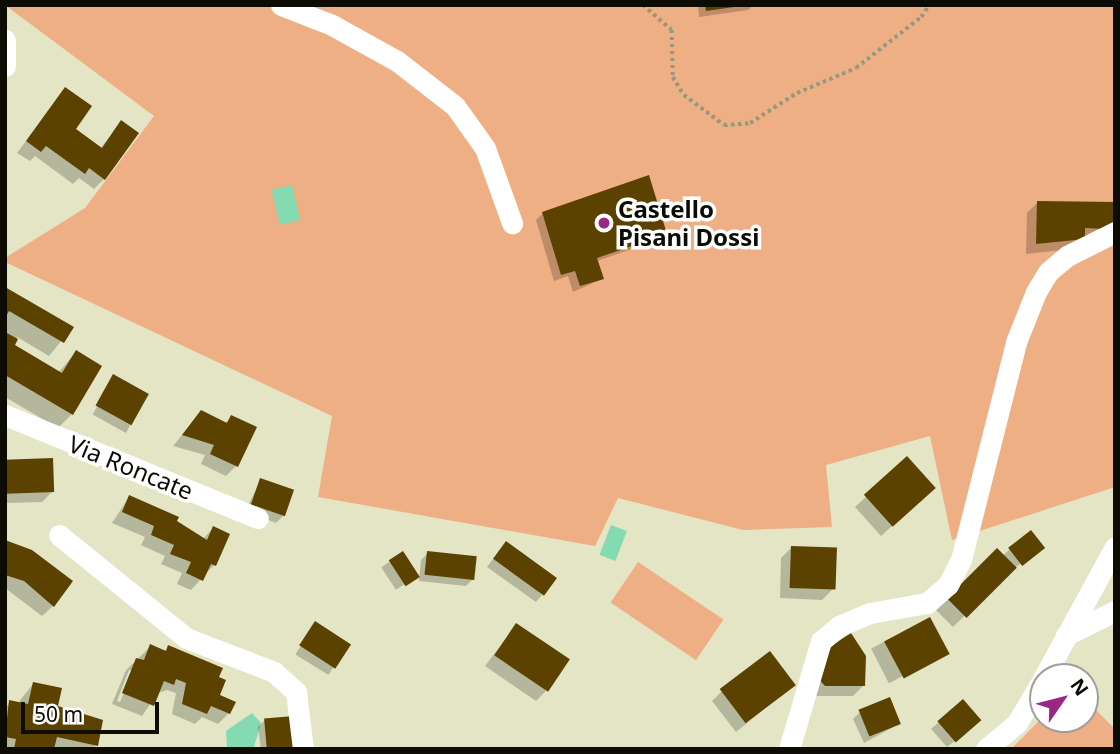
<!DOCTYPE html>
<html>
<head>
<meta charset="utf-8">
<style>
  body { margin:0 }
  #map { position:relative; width:1120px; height:754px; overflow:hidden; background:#e3e5c5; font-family:"Noto Sans",sans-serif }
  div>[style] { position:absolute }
  .green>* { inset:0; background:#edaf83; transform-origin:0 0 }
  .water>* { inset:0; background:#84dab1; transform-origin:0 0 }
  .shadow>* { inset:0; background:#0003; transform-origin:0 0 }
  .building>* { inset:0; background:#5c4200; transform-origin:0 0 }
  .path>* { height:3.5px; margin-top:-1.75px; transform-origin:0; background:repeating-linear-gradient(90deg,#979880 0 3.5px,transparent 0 7px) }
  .street>* { height:21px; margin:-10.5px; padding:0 10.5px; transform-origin:10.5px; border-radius:10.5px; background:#fff }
  .dots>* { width:19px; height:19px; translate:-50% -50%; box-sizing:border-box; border:4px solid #fff; border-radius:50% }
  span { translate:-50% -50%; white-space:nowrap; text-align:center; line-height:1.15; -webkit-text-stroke:7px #fff; paint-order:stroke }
  .poi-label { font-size:24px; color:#0c0c04; font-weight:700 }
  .left { translate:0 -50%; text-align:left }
  .street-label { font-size:24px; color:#0c0c04 }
  .frame { position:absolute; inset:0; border:7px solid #0c0c04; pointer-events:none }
  .north { position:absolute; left:1029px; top:663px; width:70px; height:70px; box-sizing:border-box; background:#fff; border:2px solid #9e9e9b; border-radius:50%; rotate:55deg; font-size:19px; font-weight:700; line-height:28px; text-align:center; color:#0c0c04 }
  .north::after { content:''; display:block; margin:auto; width:24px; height:32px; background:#992885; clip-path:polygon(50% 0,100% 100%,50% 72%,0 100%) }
  .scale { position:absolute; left:21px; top:702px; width:138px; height:32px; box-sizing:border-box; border:4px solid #0c0c04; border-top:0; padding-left:9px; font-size:21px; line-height:24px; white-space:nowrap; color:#0c0c04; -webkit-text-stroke:5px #fff; paint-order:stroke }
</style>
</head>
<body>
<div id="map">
  <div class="green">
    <div style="clip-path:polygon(5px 5px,1115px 5px,1115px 487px,952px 540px,930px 436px,826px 465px,832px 527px,743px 530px,618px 498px,595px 546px,318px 497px,332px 416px,5px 262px,5px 258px,85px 208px,154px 116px)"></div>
    <div style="left:638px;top:562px;width:103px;height:49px;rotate:34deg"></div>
    <div style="clip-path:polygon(1085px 699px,1115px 729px,1115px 749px,1011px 749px,1043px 717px,1085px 719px)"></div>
  </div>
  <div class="water">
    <div style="left:292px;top:185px;width:36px;height:21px;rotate:77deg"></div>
    <div style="left:611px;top:525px;width:17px;height:32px;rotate:21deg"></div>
    <div style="clip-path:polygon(252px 713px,261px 723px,254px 747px,227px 747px,226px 731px)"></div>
  </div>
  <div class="shadow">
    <div style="clip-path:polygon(698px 5px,753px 5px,748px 10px,699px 17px)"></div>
    <div style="clip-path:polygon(65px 89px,73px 130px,100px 149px,121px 122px,104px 179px,94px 189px,79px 178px,73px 184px,35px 156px,30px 161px,17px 153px)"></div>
    <div style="clip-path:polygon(1038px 202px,1115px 233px,1072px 249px,1026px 254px,1027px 213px)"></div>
    <div style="clip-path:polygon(543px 213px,665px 233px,658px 240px,597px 261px,602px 279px,573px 292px,568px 276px,554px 281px,536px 220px)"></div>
    <div style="clip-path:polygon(5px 287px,72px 328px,49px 356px,17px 337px,12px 346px,58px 373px,76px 352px,72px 414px,58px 428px,5px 397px)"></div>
    <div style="left:114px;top:376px;width:38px;height:44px;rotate:29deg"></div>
    <div style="clip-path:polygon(201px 412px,225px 423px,232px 417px,236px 466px,226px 476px,201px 464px,205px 455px,173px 446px)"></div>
    <div style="clip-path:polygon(907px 459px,923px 498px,881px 536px,855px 507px)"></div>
    <div style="clip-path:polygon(5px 461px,53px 491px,42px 502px,5px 503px)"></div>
    <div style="clip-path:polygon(261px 480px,283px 516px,276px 523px,245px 511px)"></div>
    <div style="clip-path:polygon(129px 497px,203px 539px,213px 528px,214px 565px,191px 590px,177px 584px,182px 573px,161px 564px,165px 556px,141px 545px,145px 537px,112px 523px)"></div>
    <div style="clip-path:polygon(1031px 532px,1043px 548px,1013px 569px,953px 627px,936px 610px,997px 550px,1002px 556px)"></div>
    <div style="clip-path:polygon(5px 542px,53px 606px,42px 616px,5px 588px)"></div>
    <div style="clip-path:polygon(792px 547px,833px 589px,822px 600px,780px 598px,781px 558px)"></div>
    <div style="clip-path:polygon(500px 550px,542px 595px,536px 602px,487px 567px)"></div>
    <div style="left:403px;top:553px;width:27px;height:26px;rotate:57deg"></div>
    <div style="clip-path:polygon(428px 553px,473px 579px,466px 586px,419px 581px,421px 560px)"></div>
    <div style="left:929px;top:619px;width:39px;height:65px;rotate:63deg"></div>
    <div style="left:315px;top:623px;width:39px;height:37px;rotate:32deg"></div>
    <div style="clip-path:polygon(516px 625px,546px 691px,536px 701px,485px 666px)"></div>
    <div style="clip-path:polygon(evenodd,150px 647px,164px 652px,168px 647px,217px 678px,217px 696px,229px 713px,218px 724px,202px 717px,195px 724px,172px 714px,176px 693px,167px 690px,158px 693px,142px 716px,112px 704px,126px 670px,150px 647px,129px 670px,133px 670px,120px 702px,117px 701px,129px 670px)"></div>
    <div style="clip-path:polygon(865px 657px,864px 685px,853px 696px,815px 696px,806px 687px)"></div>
    <div style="clip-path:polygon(33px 684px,96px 745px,92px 749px,5px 749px,5px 706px,18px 703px)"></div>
    <div style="clip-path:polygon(794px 685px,736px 732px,712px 701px,722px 691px)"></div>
    <div style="clip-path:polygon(963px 701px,972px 727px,947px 747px,931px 729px)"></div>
    <div style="clip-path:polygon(860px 712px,899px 724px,864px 743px,853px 719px)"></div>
    <div style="clip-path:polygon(265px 720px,295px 749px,261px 749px,258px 727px)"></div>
  </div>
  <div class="building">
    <div style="clip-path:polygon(705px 5px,734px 5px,734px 7px,706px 11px)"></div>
    <div style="clip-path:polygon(65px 87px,92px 106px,76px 129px,102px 148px,121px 120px,139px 133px,105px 180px,89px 168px,85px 174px,46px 146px,41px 152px,26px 141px)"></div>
    <div style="clip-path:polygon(649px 175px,667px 234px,597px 258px,604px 279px,580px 286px,575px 271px,561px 275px,542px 212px)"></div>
    <div style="clip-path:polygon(1037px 201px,1115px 202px,1115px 223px,1106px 229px,1085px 228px,1085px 239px,1036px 244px)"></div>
    <div style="clip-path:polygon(5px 287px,74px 327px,64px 343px,9px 311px,5px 318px)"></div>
    <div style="clip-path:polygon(5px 332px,18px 339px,15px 345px,62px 373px,76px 350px,102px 366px,73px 415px,5px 375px)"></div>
    <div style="left:113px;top:374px;width:41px;height:36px;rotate:29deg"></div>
    <div style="clip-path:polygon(201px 410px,227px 423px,231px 415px,257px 427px,238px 467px,210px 454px,214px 445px,182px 435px)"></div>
    <div style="left:907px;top:456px;width:43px;height:58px;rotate:48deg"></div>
    <div style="left:53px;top:458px;width:34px;height:48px;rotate:88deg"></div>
    <div style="left:260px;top:478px;width:36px;height:28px;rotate:19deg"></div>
    <div style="clip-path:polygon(129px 495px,179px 517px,177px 521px,207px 540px,213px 526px,230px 534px,216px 566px,211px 564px,203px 581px,186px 573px,191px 562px,170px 554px,174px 545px,151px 535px,154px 526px,122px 512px)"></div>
    <div style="left:1031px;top:530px;width:23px;height:29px;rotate:52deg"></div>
    <div style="clip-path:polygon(5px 540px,32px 550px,73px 581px,54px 607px,24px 581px,5px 575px)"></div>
    <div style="left:506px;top:541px;width:63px;height:22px;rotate:36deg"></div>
    <div style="left:791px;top:546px;width:46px;height:42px;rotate:2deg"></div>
    <div style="left:997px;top:548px;width:28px;height:71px;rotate:45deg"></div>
    <div style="left:403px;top:551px;width:31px;height:17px;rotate:57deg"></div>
    <div style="left:427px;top:551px;width:50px;height:24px;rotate:6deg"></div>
    <div style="left:930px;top:617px;width:42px;height:52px;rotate:62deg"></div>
    <div style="left:315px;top:621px;width:43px;height:29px;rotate:33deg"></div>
    <div style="left:516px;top:623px;width:65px;height:39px;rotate:34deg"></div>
    <div style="clip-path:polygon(851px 633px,866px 656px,865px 686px,825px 686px,816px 676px,828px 648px)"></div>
    <div style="clip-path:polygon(150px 644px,166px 651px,168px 645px,223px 668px,219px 677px,226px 680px,220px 695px,236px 702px,230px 714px,211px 706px,207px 714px,182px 704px,186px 683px,176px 679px,174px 685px,164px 681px,154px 706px,122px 693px,136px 658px,144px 660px)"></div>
    <div style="left:770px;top:651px;width:43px;height:63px;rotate:53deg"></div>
    <div style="clip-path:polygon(33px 682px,62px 688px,58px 706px,103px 720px,98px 746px,57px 737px,54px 749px,14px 749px,16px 739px,5px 737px,9px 700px,28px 704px)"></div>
    <div style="left:890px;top:697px;width:29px;height:34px;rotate:68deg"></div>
    <div style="left:963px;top:699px;width:28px;height:34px;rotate:49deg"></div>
    <div style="left:294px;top:716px;width:33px;height:30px;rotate:85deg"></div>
  </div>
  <div class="path">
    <div style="left:643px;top:5px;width:38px;rotate:41deg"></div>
    <div style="left:672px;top:30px;width:47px;rotate:88.8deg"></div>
    <div style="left:673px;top:77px;width:21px;rotate:59deg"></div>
    <div style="left:684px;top:95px;width:50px;rotate:36.9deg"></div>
    <div style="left:724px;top:125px;width:26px;rotate:-4deg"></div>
    <div style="left:750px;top:123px;width:56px;rotate:-32.6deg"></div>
    <div style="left:797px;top:93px;width:64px;rotate:-23deg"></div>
    <div style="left:856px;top:68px;width:83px;rotate:-38.1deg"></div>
    <div style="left:921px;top:17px;width:14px;rotate:-56deg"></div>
  </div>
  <div class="street">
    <div style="left:281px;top:5px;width:55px;rotate:21.4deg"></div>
    <div style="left:332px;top:25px;width:74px;rotate:29deg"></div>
    <div style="left:397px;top:61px;width:73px;rotate:37.8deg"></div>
    <div style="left:455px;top:106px;width:52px;rotate:54.5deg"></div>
    <div style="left:485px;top:148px;width:80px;rotate:70.2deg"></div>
    <div style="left:5px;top:40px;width:26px;rotate:90deg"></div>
    <div style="left:5px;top:415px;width:273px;rotate:22.2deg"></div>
    <div style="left:59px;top:535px;width:164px;rotate:39deg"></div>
    <div style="left:186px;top:638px;width:94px;rotate:21.1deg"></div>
    <div style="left:274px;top:672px;width:30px;rotate:42deg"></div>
    <div style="left:296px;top:692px;width:57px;rotate:83deg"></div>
    <div style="left:1066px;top:635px;width:55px;rotate:-26.1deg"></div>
    <div style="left:1044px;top:677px;width:148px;rotate:-61.4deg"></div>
    <div style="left:789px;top:749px;width:113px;rotate:-73.5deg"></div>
    <div style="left:821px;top:641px;width:23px;rotate:-40deg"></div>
    <div style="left:839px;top:626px;width:34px;rotate:-23deg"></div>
    <div style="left:870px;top:613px;width:58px;rotate:-10deg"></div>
    <div style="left:927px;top:603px;width:28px;rotate:-41deg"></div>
    <div style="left:948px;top:585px;width:28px;rotate:-63deg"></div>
    <div style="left:961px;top:560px;width:225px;rotate:-75.8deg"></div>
    <div style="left:1016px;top:342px;width:54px;rotate:-68.2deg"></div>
    <div style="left:1036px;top:292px;width:23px;rotate:-59deg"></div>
    <div style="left:1048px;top:272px;width:25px;rotate:-40deg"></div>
    <div style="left:1067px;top:256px;width:54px;rotate:-26.6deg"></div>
    <div style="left:986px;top:749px;width:40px;rotate:-40deg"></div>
    <div style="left:1017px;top:723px;width:51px;rotate:-59.4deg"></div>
  </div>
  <div class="dots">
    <div style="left:604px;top:223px;background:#992885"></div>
  </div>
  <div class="poi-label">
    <span class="left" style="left:618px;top:223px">Castello<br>Pisani Dossi</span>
  </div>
  <div class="street-label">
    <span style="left:131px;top:467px;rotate:22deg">Via Roncate</span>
  </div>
  <div class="frame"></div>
  <div class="north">N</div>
  <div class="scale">50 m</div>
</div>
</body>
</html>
